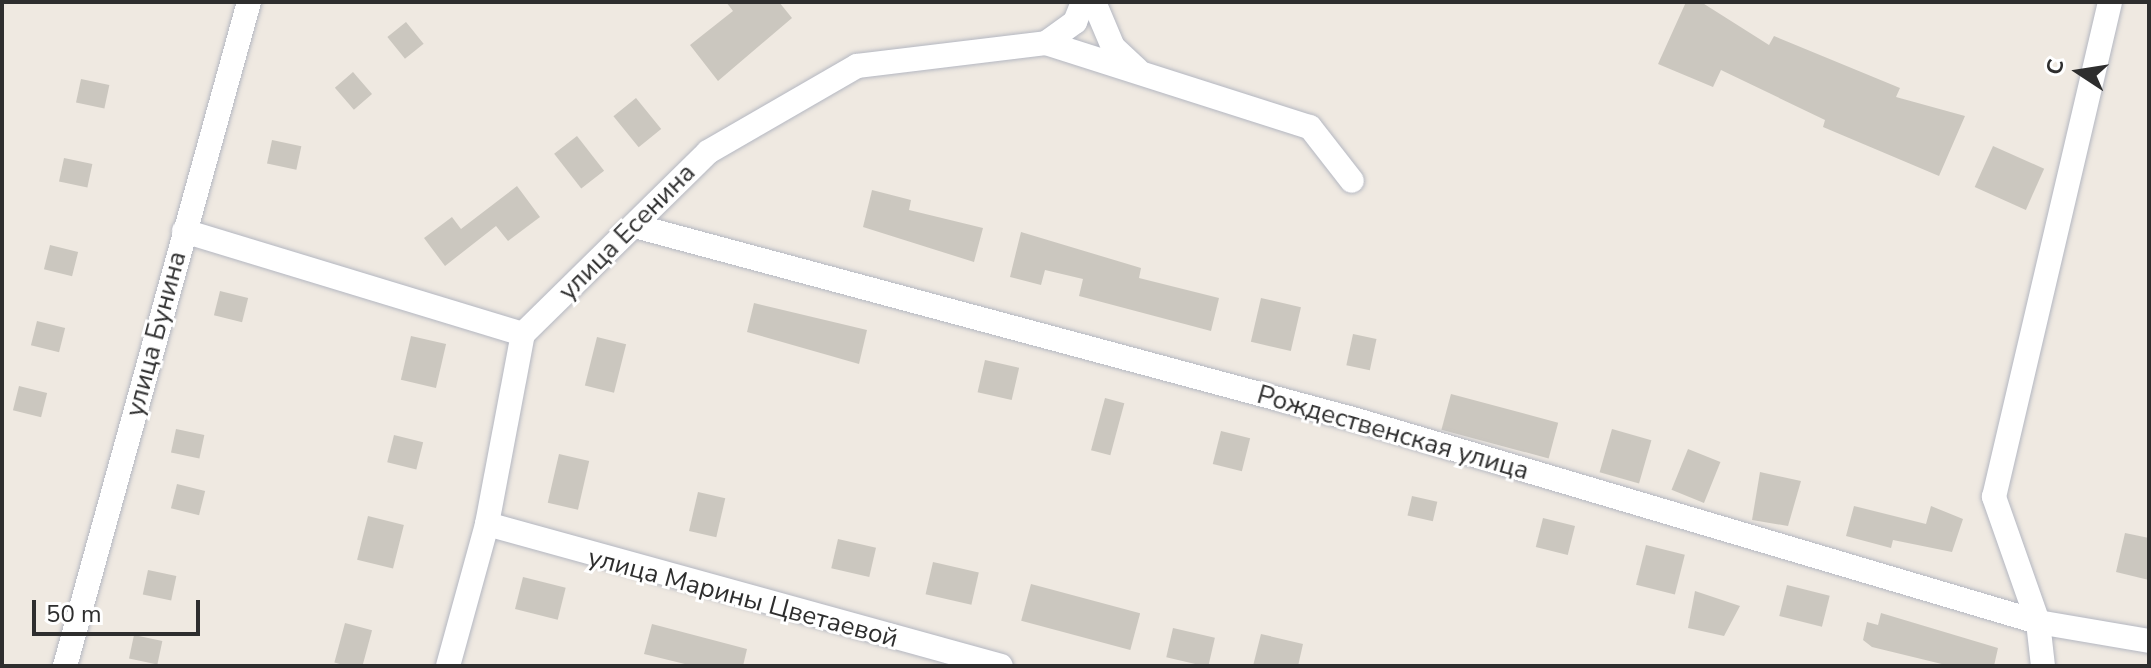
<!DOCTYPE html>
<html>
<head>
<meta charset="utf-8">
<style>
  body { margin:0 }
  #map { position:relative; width:2151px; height:668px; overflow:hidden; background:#efe9e1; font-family:"Nunito Sans",sans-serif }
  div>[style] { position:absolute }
  .building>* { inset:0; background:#cbc7bf; transform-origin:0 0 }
  .roads { filter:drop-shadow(0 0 2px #b4b7c1) drop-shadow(0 0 2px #b4b7c1) }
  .street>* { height:24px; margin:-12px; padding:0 12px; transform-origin:12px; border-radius:12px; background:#fff }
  span { translate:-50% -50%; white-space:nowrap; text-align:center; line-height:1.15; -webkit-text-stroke:6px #fff; paint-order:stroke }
  .street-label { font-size:26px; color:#2e2e2e }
  .frame { position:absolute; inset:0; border:4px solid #2e2e2e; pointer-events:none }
  .north { position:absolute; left:2039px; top:32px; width:80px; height:80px; -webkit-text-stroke:6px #fff; paint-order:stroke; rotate:282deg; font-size:22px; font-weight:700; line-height:32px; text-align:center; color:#2e2e2e }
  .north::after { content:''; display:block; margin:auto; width:28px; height:36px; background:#2e2e2e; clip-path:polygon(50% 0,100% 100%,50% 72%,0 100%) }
  .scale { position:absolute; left:32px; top:600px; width:168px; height:36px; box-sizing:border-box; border:4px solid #2e2e2e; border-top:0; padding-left:10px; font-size:24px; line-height:28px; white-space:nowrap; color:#2e2e2e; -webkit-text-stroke:6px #fff; paint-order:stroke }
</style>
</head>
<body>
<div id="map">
  <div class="building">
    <div style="clip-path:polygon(726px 2px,779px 2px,792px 18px,718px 81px,690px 45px,733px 11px)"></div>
    <div style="clip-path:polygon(1686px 2px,1701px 2px,1769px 45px,1774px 36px,1900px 88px,1896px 97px,1965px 116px,1939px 176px,1823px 127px,1825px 120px,1721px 70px,1713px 87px,1658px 64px)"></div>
    <div style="left:406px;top:22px;width:28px;height:24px;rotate:51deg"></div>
    <div style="left:353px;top:72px;width:29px;height:24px;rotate:49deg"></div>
    <div style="left:81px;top:79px;width:29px;height:24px;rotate:12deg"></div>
    <div style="left:636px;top:98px;width:40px;height:29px;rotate:51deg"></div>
    <div style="left:577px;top:136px;width:44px;height:29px;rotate:52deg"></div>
    <div style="left:272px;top:140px;width:30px;height:24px;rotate:12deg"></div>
    <div style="left:1993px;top:146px;width:56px;height:45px;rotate:24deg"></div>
    <div style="left:64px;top:158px;width:29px;height:24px;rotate:12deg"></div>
    <div style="clip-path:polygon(517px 186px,540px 217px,508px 241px,496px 226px,445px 266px,424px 238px,452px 217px,461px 229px)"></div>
    <div style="clip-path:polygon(872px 190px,911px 200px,909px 210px,983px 228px,974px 262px,863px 227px)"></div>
    <div style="clip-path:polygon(1021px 232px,1141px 268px,1139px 278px,1219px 298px,1211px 331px,1079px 296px,1083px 279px,1045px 270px,1041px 285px,1010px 277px)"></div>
    <div style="left:50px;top:245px;width:29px;height:25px;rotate:14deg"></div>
    <div style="left:220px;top:291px;width:29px;height:25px;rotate:14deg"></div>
    <div style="left:1261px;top:298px;width:41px;height:45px;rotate:13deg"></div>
    <div style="clip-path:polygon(754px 303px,867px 330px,859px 364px,747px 332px)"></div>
    <div style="left:37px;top:321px;width:29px;height:25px;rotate:14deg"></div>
    <div style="left:1353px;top:334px;width:24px;height:32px;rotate:12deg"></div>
    <div style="left:411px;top:336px;width:36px;height:45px;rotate:13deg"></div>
    <div style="left:597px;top:337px;width:30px;height:50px;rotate:14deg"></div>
    <div style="left:985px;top:360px;width:35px;height:33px;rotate:13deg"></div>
    <div style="left:19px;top:386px;width:29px;height:25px;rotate:14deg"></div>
    <div style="left:1451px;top:394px;width:111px;height:37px;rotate:15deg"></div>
    <div style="left:1105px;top:398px;width:20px;height:54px;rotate:15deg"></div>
    <div style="left:176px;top:429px;width:29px;height:24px;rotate:12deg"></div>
    <div style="left:1612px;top:429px;width:41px;height:45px;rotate:16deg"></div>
    <div style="left:1221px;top:431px;width:30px;height:34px;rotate:14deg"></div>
    <div style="left:394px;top:435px;width:30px;height:28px;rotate:14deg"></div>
    <div style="left:1688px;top:449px;width:35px;height:44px;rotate:22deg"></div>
    <div style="left:559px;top:454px;width:31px;height:50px;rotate:13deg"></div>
    <div style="clip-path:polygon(1760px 472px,1801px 481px,1788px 526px,1752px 520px)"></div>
    <div style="left:177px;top:484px;width:29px;height:25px;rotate:14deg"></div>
    <div style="left:698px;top:492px;width:28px;height:40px;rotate:13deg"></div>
    <div style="left:1412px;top:496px;width:26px;height:20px;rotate:13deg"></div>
    <div style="clip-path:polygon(1854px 506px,1926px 524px,1931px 506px,1963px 519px,1952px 552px,1893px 540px,1891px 548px,1846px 536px)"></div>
    <div style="left:368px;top:516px;width:37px;height:45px;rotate:14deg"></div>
    <div style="left:1543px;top:518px;width:33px;height:30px;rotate:14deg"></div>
    <div style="clip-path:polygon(2125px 533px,2149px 538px,2149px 580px,2116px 572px)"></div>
    <div style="left:838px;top:539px;width:39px;height:30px;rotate:13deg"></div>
    <div style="left:1646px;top:545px;width:40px;height:41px;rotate:14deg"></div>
    <div style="left:933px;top:562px;width:47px;height:33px;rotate:13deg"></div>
    <div style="left:148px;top:570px;width:29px;height:25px;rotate:12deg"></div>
    <div style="left:523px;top:577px;width:44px;height:33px;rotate:14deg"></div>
    <div style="left:1031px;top:584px;width:113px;height:38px;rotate:15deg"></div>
    <div style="left:1787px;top:585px;width:44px;height:32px;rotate:14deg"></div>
    <div style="clip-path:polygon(1695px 591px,1740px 606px,1724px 636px,1688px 628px)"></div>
    <div style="clip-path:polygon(1881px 613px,1998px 648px,1994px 666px,1950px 666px,1872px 647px,1863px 640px,1867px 622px,1878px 625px)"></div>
    <div style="left:345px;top:623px;width:28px;height:41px;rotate:15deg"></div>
    <div style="clip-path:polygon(652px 624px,747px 649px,743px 666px,693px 666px,644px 654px)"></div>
    <div style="left:1173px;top:628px;width:43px;height:30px;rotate:13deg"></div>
    <div style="clip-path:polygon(1261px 634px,1303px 644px,1298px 666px,1253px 666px)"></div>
    <div style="left:134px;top:635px;width:29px;height:24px;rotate:12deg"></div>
  </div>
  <div class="roads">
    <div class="street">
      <div style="left:1094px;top:2px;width:49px;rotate:67.1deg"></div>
      <div style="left:1113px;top:47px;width:33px;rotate:43deg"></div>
      <div style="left:1046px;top:43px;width:277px;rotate:17.7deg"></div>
      <div style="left:1310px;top:127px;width:68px;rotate:52.1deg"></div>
      <div style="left:635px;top:226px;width:743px;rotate:15.05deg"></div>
      <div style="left:1353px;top:419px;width:714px;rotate:16.51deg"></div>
      <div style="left:2038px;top:622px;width:113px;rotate:9.7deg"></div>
      <div style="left:184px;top:231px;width:354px;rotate:16.9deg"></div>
      <div style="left:487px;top:524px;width:533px;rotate:15.44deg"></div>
      <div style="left:65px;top:666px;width:689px;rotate:-74.51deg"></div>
      <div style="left:448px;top:666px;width:147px;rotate:-74.6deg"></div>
      <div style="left:487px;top:524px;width:193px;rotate:-79.3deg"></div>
      <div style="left:523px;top:334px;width:260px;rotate:-44.5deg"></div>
      <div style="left:708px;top:152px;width:172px;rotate:-30deg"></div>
      <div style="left:857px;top:66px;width:190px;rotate:-6.9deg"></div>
      <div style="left:1046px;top:43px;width:36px;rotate:-36deg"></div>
      <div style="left:1075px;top:22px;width:22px;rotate:-68deg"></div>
      <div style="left:2043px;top:666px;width:44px;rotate:-96.5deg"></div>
      <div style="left:2038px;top:622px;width:133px;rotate:-109.4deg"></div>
      <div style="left:1994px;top:497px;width:508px;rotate:-76.81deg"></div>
    </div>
  </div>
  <div class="street-label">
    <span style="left:627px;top:232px;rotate:-45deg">улица Есенина</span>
    <span style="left:156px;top:334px;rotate:-75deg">улица Бунина</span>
    <span style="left:1393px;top:433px;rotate:16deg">Рождественская улица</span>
    <span style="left:743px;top:598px;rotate:15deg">улица Марины Цветаевой</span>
  </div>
  <div class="frame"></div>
  <div class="north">С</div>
  <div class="scale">50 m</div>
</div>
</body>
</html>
